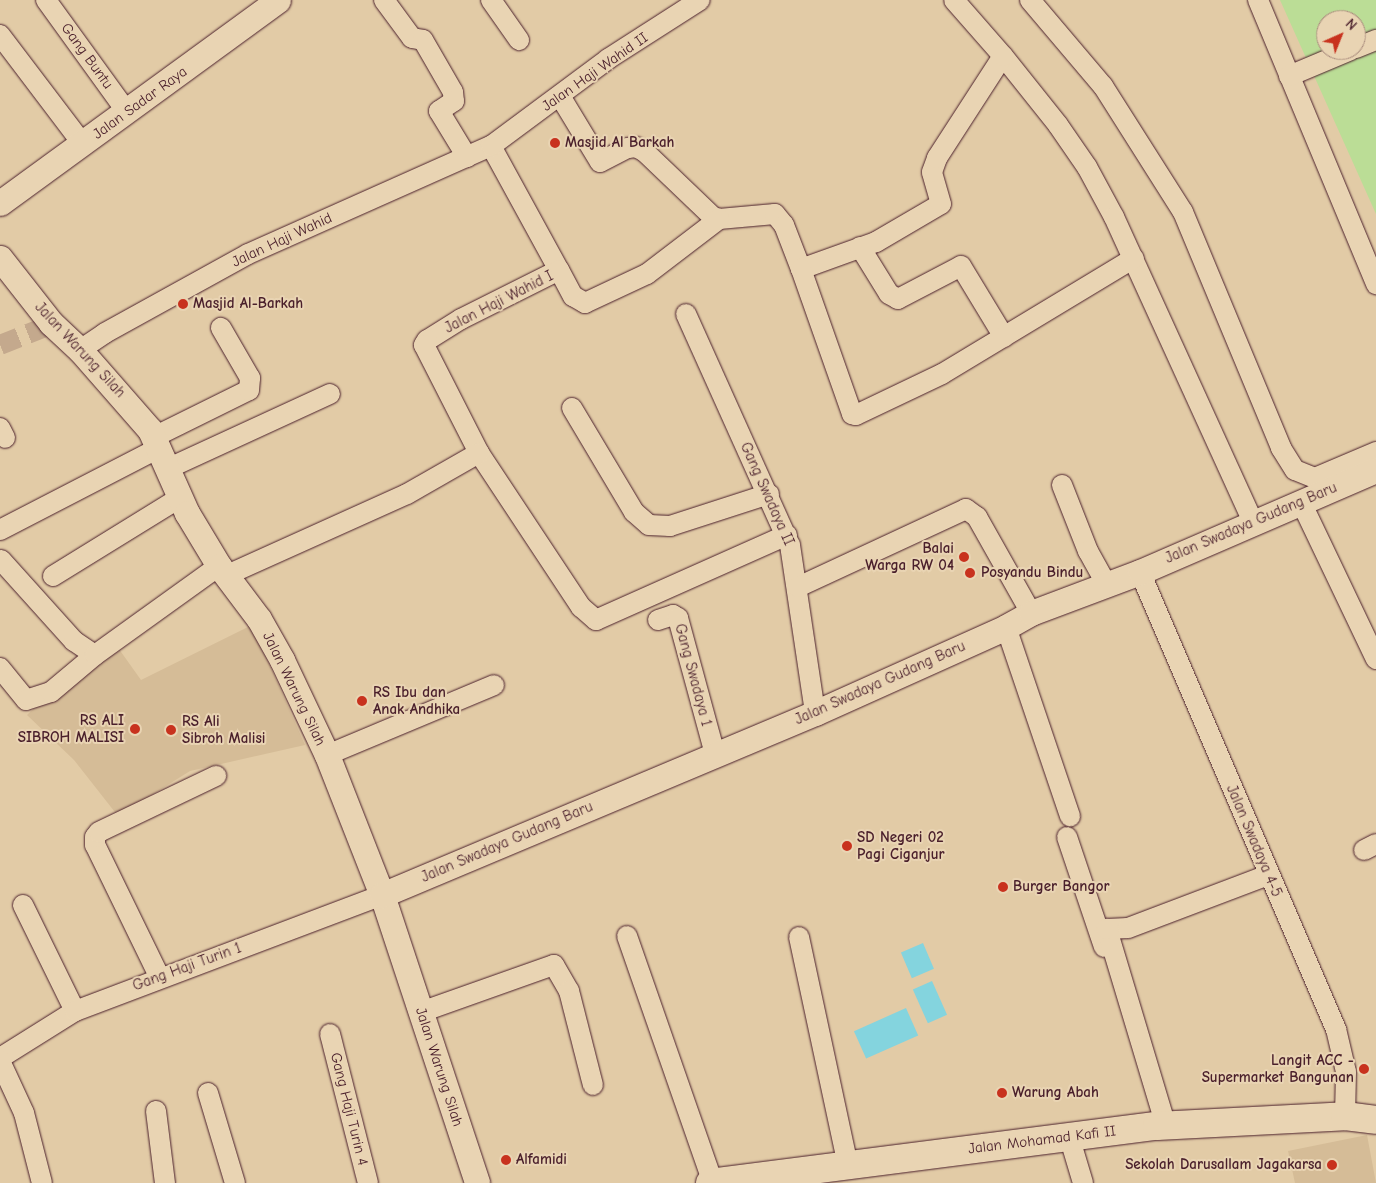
<!DOCTYPE html>
<html>
<head>
<meta charset="utf-8">
<style>
  body { margin:0 }
  #map { position:relative; width:1376px; height:1183px; overflow:hidden; background:#e2cba6; font-family:"Comic Neue",sans-serif }
  div>[style] { position:absolute }
  .built>* { inset:0; background:#d5bc97 }
  .green>* { inset:0; background:#bbdd96 }
  .water>* { inset:0; background:#84d4de; transform-origin:0 0 }
  .minor-tunnel>* { height:20px; margin-top:-10px; transform-origin:0; background:repeating-linear-gradient(90deg,#c4a98d 0 20px,transparent 0 30px) }
  .roads { filter:drop-shadow(0 0 1px #4a1f2b) drop-shadow(0 0 1px #4a1f2b) }
  .minor>* { height:20px; margin:-10px; padding:0 10px; transform-origin:10px; border-radius:10px; background:#e9d4b3 }
  .tertiary>* { height:25px; margin:-12.5px; padding:0 12.5px; transform-origin:12.5px; border-radius:12.5px; background:#e9d4b3 }
  .secondary>* { height:28px; margin:-14px; padding:0 14px; transform-origin:14px; border-radius:14px; background:#e9d4b3 }
  .dots>* { width:14px; height:14px; translate:-50% -50%; box-sizing:border-box; border:2px solid #e9d4b3; border-radius:50% }
  span { translate:-50% -50%; white-space:nowrap; text-align:center; line-height:1.15; -webkit-text-stroke:4px #e9d4b3; paint-order:stroke }
  .street-label { font-size:15px; color:#4a1f2b }
  .poi-label { font-size:15px; color:#4a1f2b; font-weight:700 }
  .left { translate:0 -50%; text-align:left }
  .right { translate:-100% -50%; text-align:right }
  .north { position:absolute; left:1316px; top:10px; width:50px; height:50px; box-sizing:border-box; background:#e9d4b3; border:1px solid #a98c7d; border-radius:50%; rotate:44deg; font-size:14px; font-weight:700; line-height:20px; text-align:center; color:#4a1f2b }
  .north::after { content:''; display:block; margin:auto; width:18px; height:22px; background:#c8321e; clip-path:polygon(50% 0,100% 100%,50% 72%,0 100%) }
</style>
</head>
<body>
<div id="map">
  <div class="built">
    <div style="clip-path:polygon(252px 625px,305px 745px,190px 771px,118px 816px,74px 760px,27px 715px,109px 635px,141px 680px)"></div>
    <div style="clip-path:polygon(1367px 1135px,1376px 1183px,1295px 1183px,1288px 1151px)"></div>
  </div>
  <div class="green">
    <div style="clip-path:polygon(evenodd,1280px 0,1376px 0,1376px 214px,1280px 0,1326px 20px,1356px 20px,1356px 50px,1326px 50px,1326px 20px)"></div>
  </div>
  <div class="water">
    <div style="left:923px;top:943px;width:28px;height:24px;rotate:67deg"></div>
    <div style="left:932px;top:981px;width:37px;height:21px;rotate:66deg"></div>
    <div style="left:906px;top:1008px;width:30px;height:57px;rotate:66deg"></div>
  </div>
  <div class="minor-tunnel">
    <div style="left:0;top:345px;width:48px;rotate:-21.8deg"></div>
  </div>
  <div class="roads">
    <div class="minor">
      <div style="left:46px;top:0;width:138px;rotate:54.1deg"></div>
      <div style="left:384px;top:0;width:47px;rotate:53.6deg"></div>
      <div style="left:412px;top:38px;width:11px;rotate:10deg"></div>
      <div style="left:423px;top:40px;width:60px;rotate:60deg"></div>
      <div style="left:453px;top:92px;width:9px;rotate:84deg"></div>
      <div style="left:454px;top:101px;width:18px;rotate:146deg"></div>
      <div style="left:439px;top:111px;width:54px;rotate:58.7deg"></div>
      <div style="left:491px;top:0;width:49px;rotate:55deg"></div>
      <div style="left:1030px;top:0;width:113px;rotate:49.7deg"></div>
      <div style="left:1103px;top:86px;width:149px;rotate:57.6deg"></div>
      <div style="left:1183px;top:212px;width:256px;rotate:67.4deg"></div>
      <div style="left:1281px;top:448px;width:26px;rotate:58deg"></div>
      <div style="left:1295px;top:470px;width:22px;rotate:22deg"></div>
      <div style="left:1315px;top:478px;width:66px;rotate:-23.1deg"></div>
      <div style="left:1258px;top:0;width:308px;rotate:67.4deg"></div>
      <div style="left:0;top:35px;width:126px;rotate:52.8deg"></div>
      <div style="left:1356px;top:48px;width:22px;rotate:-22deg"></div>
      <div style="left:1003px;top:56px;width:88px;rotate:51.4deg"></div>
      <div style="left:1058px;top:125px;width:51px;rotate:55.4deg"></div>
      <div style="left:1087px;top:167px;width:57px;rotate:61.6deg"></div>
      <div style="left:1114px;top:217px;width:335px;rotate:65.5deg"></div>
      <div style="left:1289px;top:76px;width:67px;rotate:-22.8deg"></div>
      <div style="left:560px;top:96px;width:77px;rotate:58.8deg"></div>
      <div style="left:600px;top:162px;width:31px;rotate:-27deg"></div>
      <div style="left:628px;top:148px;width:8px;rotate:-7deg"></div>
      <div style="left:636px;top:147px;width:10px;rotate:29deg"></div>
      <div style="left:645px;top:152px;width:94px;rotate:43.7deg"></div>
      <div style="left:713px;top:217px;width:6px;rotate:18deg"></div>
      <div style="left:719px;top:219px;width:56px;rotate:-5.1deg"></div>
      <div style="left:775px;top:214px;width:14px;rotate:51deg"></div>
      <div style="left:784px;top:225px;width:47px;rotate:68.9deg"></div>
      <div style="left:801px;top:269px;width:80px;rotate:-19.8deg"></div>
      <div style="left:876px;top:242px;width:75px;rotate:-30.3deg"></div>
      <div style="left:941px;top:204px;width:33px;rotate:-106deg"></div>
      <div style="left:932px;top:172px;width:15px;rotate:-70deg"></div>
      <div style="left:937px;top:158px;width:121px;rotate:-57.1deg"></div>
      <div style="left:1003px;top:56px;width:74px;rotate:-131.2deg"></div>
      <div style="left:491px;top:146px;width:141px;rotate:61.3deg"></div>
      <div style="left:559px;top:270px;width:110px;rotate:153.4deg"></div>
      <div style="left:461px;top:319px;width:40px;rotate:148deg"></div>
      <div style="left:427px;top:340px;width:6px;rotate:121deg"></div>
      <div style="left:424px;top:345px;width:121px;rotate:63deg"></div>
      <div style="left:479px;top:453px;width:185px;rotate:56.5deg"></div>
      <div style="left:581px;top:607px;width:20px;rotate:41deg"></div>
      <div style="left:596px;top:620px;width:209px;rotate:-24deg"></div>
      <div style="left:860px;top:247px;width:55px;rotate:58.3deg"></div>
      <div style="left:889px;top:294px;width:10px;rotate:29deg"></div>
      <div style="left:898px;top:299px;width:71px;rotate:-27.6deg"></div>
      <div style="left:961px;top:266px;width:83px;rotate:58.8deg"></div>
      <div style="left:801px;top:269px;width:154px;rotate:70.6deg"></div>
      <div style="left:852px;top:414px;width:4px;rotate:14deg"></div>
      <div style="left:856px;top:415px;width:95px;rotate:-25.5deg"></div>
      <div style="left:942px;top:374px;width:224px;rotate:-31.1deg"></div>
      <div style="left:559px;top:270px;width:30px;rotate:62deg"></div>
      <div style="left:573px;top:296px;width:14px;rotate:30deg"></div>
      <div style="left:585px;top:303px;width:68px;rotate:-25.1deg"></div>
      <div style="left:647px;top:274px;width:91px;rotate:-37.4deg"></div>
      <div style="left:686px;top:314px;width:253px;rotate:65.8deg"></div>
      <div style="left:790px;top:545px;width:170px;rotate:81.5deg"></div>
      <div style="left:80px;top:350px;width:30px;rotate:-34deg"></div>
      <div style="left:105px;top:333px;width:163px;rotate:-28.9deg"></div>
      <div style="left:248px;top:254px;width:266px;rotate:-24deg"></div>
      <div style="left:491px;top:146px;width:146px;rotate:-36.6deg"></div>
      <div style="left:608px;top:59px;width:109px;rotate:-32.7deg"></div>
      <div style="left:572px;top:408px;width:121px;rotate:59.2deg"></div>
      <div style="left:634px;top:512px;width:20px;rotate:41deg"></div>
      <div style="left:649px;top:525px;width:21px;rotate:3deg"></div>
      <div style="left:670px;top:526px;width:104px;rotate:-17.9deg"></div>
      <div style="left:0;top:428px;width:11px;rotate:63deg"></div>
      <div style="left:154px;top:437px;width:106px;rotate:-26.3deg"></div>
      <div style="left:249px;top:390px;width:12px;rotate:-85deg"></div>
      <div style="left:250px;top:378px;width:58px;rotate:-120.1deg"></div>
      <div style="left:169px;top:468px;width:177px;rotate:-24.7deg"></div>
      <div style="left:1062px;top:485px;width:71px;rotate:68.5deg"></div>
      <div style="left:1088px;top:551px;width:38px;rotate:61deg"></div>
      <div style="left:1301px;top:502px;width:174px;rotate:64.5deg"></div>
      <div style="left:0;top:530px;width:179px;rotate:-27.3deg"></div>
      <div style="left:1px;top:560px;width:109px;rotate:48deg"></div>
      <div style="left:74px;top:641px;width:25px;rotate:34deg"></div>
      <div style="left:1140px;top:572px;width:497px;rotate:66.8deg"></div>
      <div style="left:1336px;top:1029px;width:44px;rotate:76.9deg"></div>
      <div style="left:1346px;top:1072px;width:44px;rotate:91.3deg"></div>
      <div style="left:227px;top:575px;width:197px;rotate:-24.2deg"></div>
      <div style="left:407px;top:494px;width:83px;rotate:-29.7deg"></div>
      <div style="left:53px;top:576px;width:150px;rotate:-31.7deg"></div>
      <div style="left:798px;top:587px;width:185px;rotate:-24.9deg"></div>
      <div style="left:966px;top:509px;width:14px;rotate:36deg"></div>
      <div style="left:977px;top:517px;width:110px;rotate:60.6deg"></div>
      <div style="left:658px;top:620px;width:16px;rotate:-18deg"></div>
      <div style="left:673px;top:615px;width:6px;rotate:31deg"></div>
      <div style="left:678px;top:618px;width:141px;rotate:74.8deg"></div>
      <div style="left:1006px;top:627px;width:200px;rotate:71.3deg"></div>
      <div style="left:0;top:668px;width:41px;rotate:50.9deg"></div>
      <div style="left:26px;top:700px;width:26px;rotate:-18deg"></div>
      <div style="left:51px;top:692px;width:57px;rotate:-40.1deg"></div>
      <div style="left:95px;top:655px;width:153px;rotate:-35.7deg"></div>
      <div style="left:327px;top:755px;width:181px;rotate:-22.7deg"></div>
      <div style="left:1067px;top:837px;width:116px;rotate:71.4deg"></div>
      <div style="left:1364px;top:850px;width:13px;rotate:-27deg"></div>
      <div style="left:23px;top:905px;width:118px;rotate:63.9deg"></div>
      <div style="left:627px;top:936px;width:262px;rotate:70.8deg"></div>
      <div style="left:799px;top:937px;width:233px;rotate:77.9deg"></div>
      <div style="left:160px;top:978px;width:148px;rotate:-116deg"></div>
      <div style="left:95px;top:845px;width:8px;rotate:-90deg"></div>
      <div style="left:95px;top:837px;width:6px;rotate:-51deg"></div>
      <div style="left:99px;top:832px;width:130px;rotate:-25.6deg"></div>
      <div style="left:421px;top:1012px;width:141px;rotate:-19.5deg"></div>
      <div style="left:554px;top:965px;width:30px;rotate:60deg"></div>
      <div style="left:569px;top:991px;width:97px;rotate:75.7deg"></div>
      <div style="left:330px;top:1034px;width:154px;rotate:75.7deg"></div>
      <div style="left:0;top:1058px;width:89px;rotate:-32.1deg"></div>
      <div style="left:75px;top:1011px;width:328px;rotate:-20.7deg"></div>
      <div style="left:0;top:1061px;width:57px;rotate:65.2deg"></div>
      <div style="left:24px;top:1113px;width:72px;rotate:75.6deg"></div>
      <div style="left:208px;top:1093px;width:94px;rotate:73.3deg"></div>
      <div style="left:156px;top:1111px;width:73px;rotate:82.9deg"></div>
      <div style="left:1166px;top:1126px;width:206px;rotate:-106.7deg"></div>
      <div style="left:1107px;top:929px;width:21px;rotate:-3deg"></div>
      <div style="left:1128px;top:928px;width:150px;rotate:-20.7deg"></div>
      <div style="left:1069px;top:1136px;width:49px;rotate:73.4deg"></div>
    </div>
    <div class="tertiary">
      <div style="left:0;top:203px;width:344px;rotate:-36.1deg"></div>
      <div style="left:0;top:258px;width:83px;rotate:51.9deg"></div>
      <div style="left:51px;top:323px;width:40px;rotate:43deg"></div>
      <div style="left:80px;top:350px;width:106px;rotate:48.8deg"></div>
      <div style="left:150px;top:430px;width:91px;rotate:66deg"></div>
      <div style="left:187px;top:513px;width:62px;rotate:58.9deg"></div>
      <div style="left:219px;top:566px;width:66px;rotate:53deg"></div>
      <div style="left:259px;top:619px;width:47px;rotate:60.7deg"></div>
      <div style="left:282px;top:660px;width:105px;rotate:64.7deg"></div>
      <div style="left:327px;top:755px;width:150px;rotate:68.6deg"></div>
      <div style="left:382px;top:895px;width:303px;rotate:71.7deg"></div>
      <div style="left:382px;top:895px;width:470px;rotate:-22.8deg"></div>
      <div style="left:815px;top:713px;width:209px;rotate:-24.2deg"></div>
      <div style="left:1006px;top:627px;width:29px;rotate:-29deg"></div>
      <div style="left:1031px;top:613px;width:116px;rotate:-20.6deg"></div>
      <div style="left:1140px;top:572px;width:257px;rotate:-23.4deg"></div>
    </div>
    <div class="secondary">
      <div style="left:710px;top:1183px;width:451px;rotate:-7.3deg"></div>
      <div style="left:1157px;top:1126px;width:188px;rotate:-3deg"></div>
      <div style="left:1345px;top:1116px;width:31px;rotate:7deg"></div>
    </div>
  </div>
  <div class="dots">
    <div style="left:555px;top:143px;background:#c8321e"></div>
    <div style="left:183px;top:304px;background:#c8321e"></div>
    <div style="left:964px;top:557px;background:#c8321e"></div>
    <div style="left:970px;top:573px;background:#c8321e"></div>
    <div style="left:362px;top:701px;background:#c8321e"></div>
    <div style="left:135px;top:729px;background:#c8321e"></div>
    <div style="left:171px;top:730px;background:#c8321e"></div>
    <div style="left:847px;top:846px;background:#c8321e"></div>
    <div style="left:1003px;top:887px;background:#c8321e"></div>
    <div style="left:1364px;top:1069px;background:#c8321e"></div>
    <div style="left:1002px;top:1093px;background:#c8321e"></div>
    <div style="left:506px;top:1160px;background:#c8321e"></div>
    <div style="left:1332px;top:1165px;background:#c8321e"></div>
  </div>
  <div class="street-label">
    <span style="left:87px;top:56px;rotate:54deg">Gang Buntu</span>
    <span style="left:595px;top:72px;rotate:-35deg">Jalan Haji Wahid II</span>
    <span style="left:140px;top:103px;rotate:-36deg">Jalan Sadar Raya</span>
    <span style="left:282px;top:240px;rotate:-25deg">Jalan Haji Wahid</span>
    <span style="left:499px;top:302px;rotate:-27deg">Jalan Haji Wahid I</span>
    <span style="left:80px;top:350px;rotate:47deg">Jalan Warung Silah</span>
    <span style="left:767px;top:494px;rotate:66deg">Gang Swadaya II</span>
    <span style="left:1251px;top:523px;rotate:-23deg">Jalan Swadaya Gudang Baru</span>
    <span style="left:693px;top:675px;rotate:75deg">Gang Swadaya 1</span>
    <span style="left:880px;top:683px;rotate:-24deg">Jalan Swadaya Gudang Baru</span>
    <span style="left:294px;top:689px;rotate:64deg">Jalan Warung Silah</span>
    <span style="left:1254px;top:841px;rotate:67deg">Jalan Swadaya 4-5</span>
    <span style="left:507px;top:842px;rotate:-23deg">Jalan Swadaya Gudang Baru</span>
    <span style="left:187px;top:967px;rotate:-20deg">Gang Haji Turin 1</span>
    <span style="left:439px;top:1067px;rotate:72deg">Jalan Warung Silah</span>
    <span style="left:349px;top:1109px;rotate:76deg">Gang Haji Turin 4</span>
    <span style="left:1042px;top:1140px;rotate:-7deg">Jalan Mohamad Kafi II</span>
  </div>
  <div class="poi-label">
    <span class="left" style="left:565px;top:143px">Masjid Al Barkah</span>
    <span class="left" style="left:193px;top:304px">Masjid Al-Barkah</span>
    <span class="right" style="left:954px;top:557px">Balai<br>Warga RW 04</span>
    <span class="left" style="left:981px;top:573px">Posyandu Bindu</span>
    <span class="left" style="left:373px;top:701px">RS Ibu dan<br>Anak Andhika</span>
    <span class="right" style="left:124px;top:729px">RS ALI<br>SIBROH MALISI</span>
    <span class="left" style="left:182px;top:730px">RS Ali<br>Sibroh Malisi</span>
    <span class="left" style="left:857px;top:846px">SD Negeri 02<br>Pagi Ciganjur</span>
    <span class="left" style="left:1013px;top:887px">Burger Bangor</span>
    <span class="right" style="left:1354px;top:1069px">Langit ACC -<br>Supermarket Bangunan</span>
    <span class="left" style="left:1012px;top:1093px">Warung Abah</span>
    <span class="left" style="left:516px;top:1160px">Alfamidi</span>
    <span class="right" style="left:1322px;top:1165px">Sekolah Darusallam Jagakarsa</span>
  </div>
  <div class="north">N</div>
</div>
</body>
</html>
